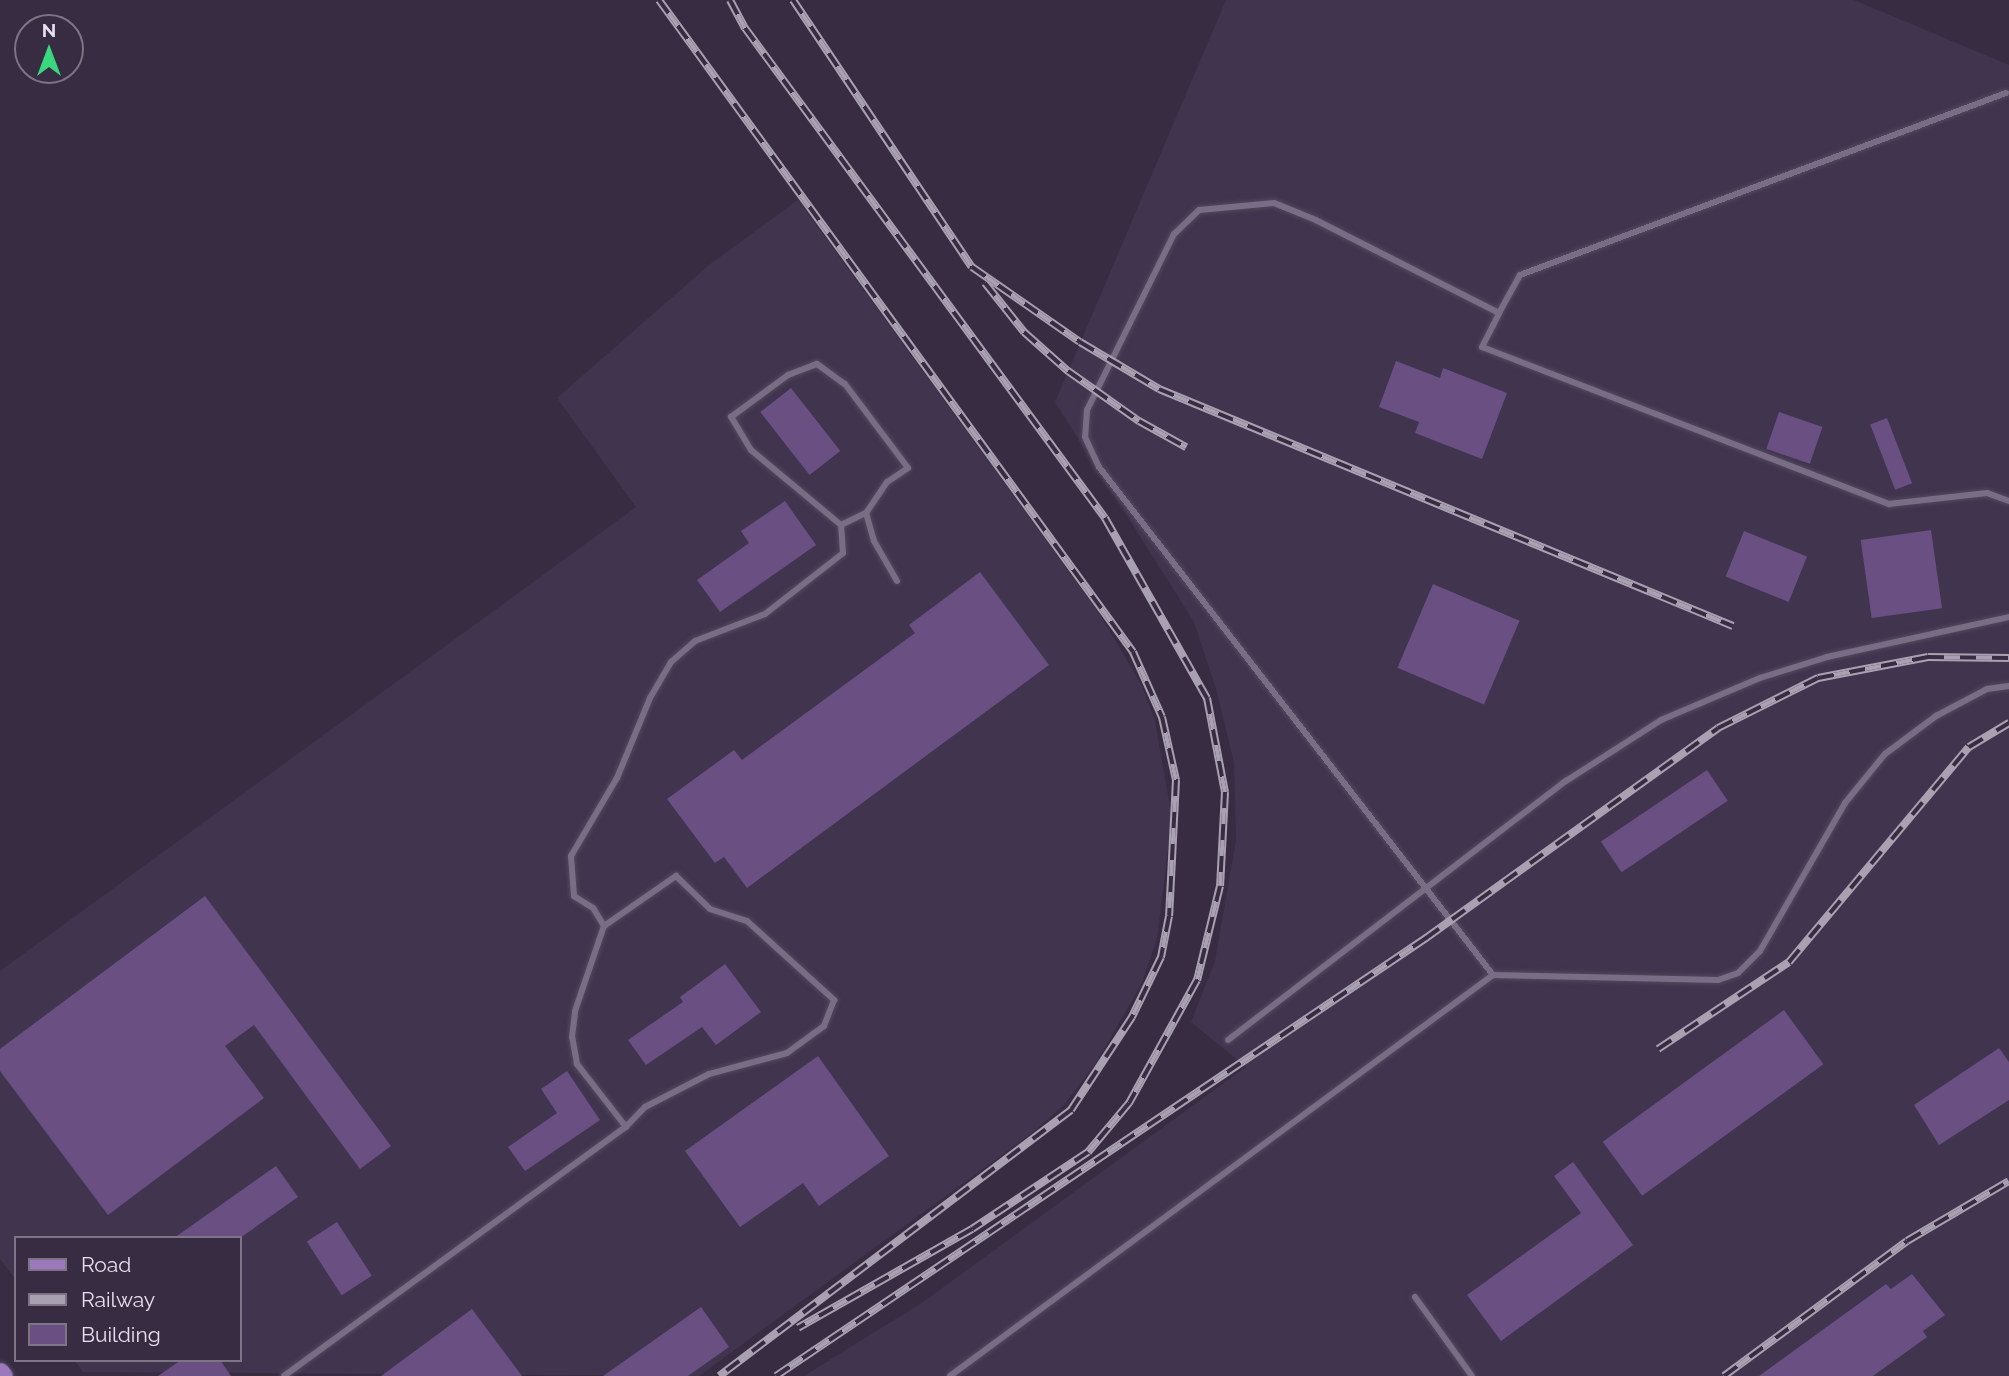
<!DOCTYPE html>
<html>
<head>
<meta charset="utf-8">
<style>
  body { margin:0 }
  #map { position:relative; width:2009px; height:1376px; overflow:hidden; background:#372c42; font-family:Raleway,sans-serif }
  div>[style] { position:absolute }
  .built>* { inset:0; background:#41344f }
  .building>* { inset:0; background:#6a4f83; transform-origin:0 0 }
  .roads { filter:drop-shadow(0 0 2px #52495b) drop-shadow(0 0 2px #52495b) }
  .service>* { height:6px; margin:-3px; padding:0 3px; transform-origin:3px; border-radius:3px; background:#796d86 }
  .primary>* { height:19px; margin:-9.5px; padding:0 9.5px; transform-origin:9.5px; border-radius:9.5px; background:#9c78bd }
  .rail>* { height:8px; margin-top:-4px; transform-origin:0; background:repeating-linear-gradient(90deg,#372c42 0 16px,#a9a1b2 0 32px); box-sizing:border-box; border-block:2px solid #a9a1b2 }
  span { translate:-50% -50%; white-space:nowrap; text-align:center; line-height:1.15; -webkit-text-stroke:5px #372c42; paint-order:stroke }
  .legend { position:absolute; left:14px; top:1236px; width:228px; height:126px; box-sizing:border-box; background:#372c42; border:2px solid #7d7486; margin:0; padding:9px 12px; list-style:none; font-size:21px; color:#e6dfed }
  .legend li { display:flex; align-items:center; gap:14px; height:35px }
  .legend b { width:35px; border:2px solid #7d7486 }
  .north { position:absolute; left:14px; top:14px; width:70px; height:70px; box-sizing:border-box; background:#372c42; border:2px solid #7d7486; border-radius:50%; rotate:0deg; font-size:19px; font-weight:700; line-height:28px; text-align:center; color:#e6dfed }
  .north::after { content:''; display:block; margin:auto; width:24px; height:32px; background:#39d87f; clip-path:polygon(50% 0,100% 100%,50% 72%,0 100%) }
</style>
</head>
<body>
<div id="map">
  <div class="built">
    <div style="clip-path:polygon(1226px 0,1854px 0,2009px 65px,2009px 1376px,804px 1376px,923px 1302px,1246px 1067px,1191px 1022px,1215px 961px,1236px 840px,1234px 763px,1216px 689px,1194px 622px,1055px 402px)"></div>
    <div style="clip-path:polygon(798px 200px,1099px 613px,1142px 686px,1155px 721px,1172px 818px,1157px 939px,1141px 985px,1096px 1063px,1063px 1106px,1032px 1133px,699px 1376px,83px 1372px,74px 1360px,240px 1360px,240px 1238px,16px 1238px,16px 1280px,0 1259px,0 971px,636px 507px,557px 398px,709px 265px)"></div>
  </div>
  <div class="building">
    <div style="clip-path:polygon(1396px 361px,1440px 378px,1443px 368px,1507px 393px,1482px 459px,1415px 433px,1419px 422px,1379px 407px)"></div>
    <div style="left:791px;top:388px;width:80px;height:39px;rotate:52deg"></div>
    <div style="left:1779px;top:412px;width:46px;height:39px;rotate:19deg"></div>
    <div style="left:1887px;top:418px;width:70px;height:18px;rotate:69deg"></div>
    <div style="clip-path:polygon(785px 501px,816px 545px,720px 612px,697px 580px,749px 543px,741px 531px)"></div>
    <div style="left:1931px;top:530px;width:79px;height:71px;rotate:82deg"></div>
    <div style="left:1744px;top:531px;width:68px;height:49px;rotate:22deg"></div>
    <div style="clip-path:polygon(980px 572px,1049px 665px,747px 888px,724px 857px,715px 863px,667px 799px,734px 750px,742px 760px,915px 633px,909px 625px)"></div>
    <div style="left:1433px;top:584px;width:94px;height:91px;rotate:23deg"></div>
    <div style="left:1707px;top:770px;width:37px;height:128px;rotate:56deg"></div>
    <div style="clip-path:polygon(205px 896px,391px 1146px,360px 1169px,254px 1025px,225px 1046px,264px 1098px,108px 1215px,0 1071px,0 1049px)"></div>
    <div style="clip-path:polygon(725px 964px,761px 1012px,716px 1045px,702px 1027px,646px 1065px,628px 1040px,683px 1002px,680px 997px)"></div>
    <div style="left:1784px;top:1010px;width:67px;height:224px;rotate:54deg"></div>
    <div style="clip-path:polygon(1999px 1048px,2009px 1062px,2009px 1100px,1939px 1145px,1914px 1105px)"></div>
    <div style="clip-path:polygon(818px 1056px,889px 1156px,819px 1206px,803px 1183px,740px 1227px,685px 1151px)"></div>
    <div style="clip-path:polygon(567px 1071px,600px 1120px,525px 1171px,508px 1147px,557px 1113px,541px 1089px)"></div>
    <div style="clip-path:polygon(1573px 1162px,1633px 1245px,1501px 1341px,1467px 1295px,1581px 1213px,1554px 1176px)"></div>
    <div style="clip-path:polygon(276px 1166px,298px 1197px,240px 1238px,174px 1238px)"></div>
    <div style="left:337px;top:1222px;width:64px;height:36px;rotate:57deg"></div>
    <div style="clip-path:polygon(1912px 1274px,1945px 1315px,1923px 1331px,1927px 1337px,1873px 1376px,1759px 1376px,1886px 1284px,1891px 1289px)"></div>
    <div style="clip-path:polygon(701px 1307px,729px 1347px,688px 1376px,603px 1376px)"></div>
    <div style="clip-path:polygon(472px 1309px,522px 1376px,381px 1376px)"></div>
    <div style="clip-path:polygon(181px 1360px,220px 1360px,231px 1376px,158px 1376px)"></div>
  </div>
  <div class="roads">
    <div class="service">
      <div style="left:1499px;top:313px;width:43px;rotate:-61.1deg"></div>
      <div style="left:1520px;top:275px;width:519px;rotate:-20.53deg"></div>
      <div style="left:2009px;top:501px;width:23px;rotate:-160deg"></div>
      <div style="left:1987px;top:493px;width:99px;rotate:173.6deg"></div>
      <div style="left:1889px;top:504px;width:436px;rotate:-158.9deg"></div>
      <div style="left:1482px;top:347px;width:38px;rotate:-63deg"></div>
      <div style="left:1499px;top:313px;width:205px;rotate:-153.1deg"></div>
      <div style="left:1316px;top:220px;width:45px;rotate:-158deg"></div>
      <div style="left:1274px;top:203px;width:75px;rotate:174.7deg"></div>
      <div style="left:1199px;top:210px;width:35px;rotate:136deg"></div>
      <div style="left:1174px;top:234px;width:196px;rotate:116.3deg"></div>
      <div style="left:1087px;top:410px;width:27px;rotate:94deg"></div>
      <div style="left:1085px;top:437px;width:33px;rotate:65deg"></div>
      <div style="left:1099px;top:467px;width:643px;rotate:52.2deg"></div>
      <div style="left:1493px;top:975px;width:225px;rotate:1.3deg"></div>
      <div style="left:1718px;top:980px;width:21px;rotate:-19deg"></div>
      <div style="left:1738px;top:973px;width:31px;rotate:-45deg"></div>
      <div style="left:1760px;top:951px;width:171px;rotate:-60.1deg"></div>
      <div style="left:1845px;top:803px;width:63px;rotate:-50.8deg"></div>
      <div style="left:1885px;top:754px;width:64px;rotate:-36.7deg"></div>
      <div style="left:1936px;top:716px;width:58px;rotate:-27.9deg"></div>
      <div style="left:1987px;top:689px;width:22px;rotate:-8deg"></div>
      <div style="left:841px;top:525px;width:28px;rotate:-26deg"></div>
      <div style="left:604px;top:926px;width:21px;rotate:-121deg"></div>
      <div style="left:593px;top:908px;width:22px;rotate:-148deg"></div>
      <div style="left:574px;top:896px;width:40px;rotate:-94.3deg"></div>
      <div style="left:571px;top:856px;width:91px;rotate:-59.5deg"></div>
      <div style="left:617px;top:778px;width:87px;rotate:-67.6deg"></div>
      <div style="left:650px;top:698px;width:42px;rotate:-59.7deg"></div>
      <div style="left:671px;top:662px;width:32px;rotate:-41deg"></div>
      <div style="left:695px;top:641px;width:75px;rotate:-21.1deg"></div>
      <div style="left:765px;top:614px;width:99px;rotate:-38deg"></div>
      <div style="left:843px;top:553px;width:28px;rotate:-94deg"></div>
      <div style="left:841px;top:525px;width:117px;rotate:-140.2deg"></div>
      <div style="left:751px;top:450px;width:39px;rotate:-121deg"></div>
      <div style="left:731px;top:417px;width:71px;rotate:-36.4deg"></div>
      <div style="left:788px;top:375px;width:31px;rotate:-21deg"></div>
      <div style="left:817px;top:364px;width:34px;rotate:36deg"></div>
      <div style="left:845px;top:384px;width:105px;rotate:53.1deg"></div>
      <div style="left:908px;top:468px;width:25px;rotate:146deg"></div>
      <div style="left:887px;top:482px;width:37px;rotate:124deg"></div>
      <div style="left:866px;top:513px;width:29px;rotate:74deg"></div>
      <div style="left:874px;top:541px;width:46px;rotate:60.1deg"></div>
      <div style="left:1228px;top:1040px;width:426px;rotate:-37.5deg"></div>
      <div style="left:1566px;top:781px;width:113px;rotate:-32.7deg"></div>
      <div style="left:1661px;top:720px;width:108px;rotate:-23deg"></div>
      <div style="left:1760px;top:678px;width:70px;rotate:-17.4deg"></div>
      <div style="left:1827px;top:657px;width:186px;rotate:-12.4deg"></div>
      <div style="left:1415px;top:1297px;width:97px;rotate:54.2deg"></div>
      <div style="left:284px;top:1376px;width:423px;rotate:-36.1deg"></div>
      <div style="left:626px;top:1127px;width:80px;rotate:-127.9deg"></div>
      <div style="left:577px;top:1064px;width:27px;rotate:-100deg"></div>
      <div style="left:572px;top:1037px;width:26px;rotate:-83deg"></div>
      <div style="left:575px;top:1011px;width:90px;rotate:-71.2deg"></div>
      <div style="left:604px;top:926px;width:88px;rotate:-34.8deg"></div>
      <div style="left:676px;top:876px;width:47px;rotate:44.1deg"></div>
      <div style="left:710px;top:909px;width:39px;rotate:18deg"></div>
      <div style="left:747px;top:921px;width:118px;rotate:42.2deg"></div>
      <div style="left:834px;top:1000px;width:28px;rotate:111deg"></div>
      <div style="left:824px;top:1026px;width:46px;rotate:143.9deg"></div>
      <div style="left:787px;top:1053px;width:81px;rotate:164.9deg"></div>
      <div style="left:709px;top:1074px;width:72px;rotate:152.7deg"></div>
      <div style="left:645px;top:1107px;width:28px;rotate:134deg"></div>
      <div style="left:950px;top:1376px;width:675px;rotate:-36.45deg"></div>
    </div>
    <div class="primary">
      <div style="left:0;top:1372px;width:5px;rotate:53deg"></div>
    </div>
  </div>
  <div class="rail">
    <div style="left:659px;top:0;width:806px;rotate:53.98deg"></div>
    <div style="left:1133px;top:652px;width:71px;rotate:66deg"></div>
    <div style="left:1162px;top:717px;width:65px;rotate:77.5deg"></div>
    <div style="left:1176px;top:780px;width:136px;rotate:92.9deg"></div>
    <div style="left:1169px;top:916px;width:42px;rotate:101deg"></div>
    <div style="left:1161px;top:957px;width:67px;rotate:115.8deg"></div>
    <div style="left:1132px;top:1017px;width:111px;rotate:123.3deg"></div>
    <div style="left:1071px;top:1110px;width:441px;rotate:142.9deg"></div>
    <div style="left:730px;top:0;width:32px;rotate:62deg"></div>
    <div style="left:745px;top:28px;width:608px;rotate:53.7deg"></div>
    <div style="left:1105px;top:518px;width:207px;rotate:60.5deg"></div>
    <div style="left:1207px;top:698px;width:96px;rotate:79.2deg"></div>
    <div style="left:1225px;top:792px;width:94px;rotate:93deg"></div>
    <div style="left:1220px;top:886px;width:97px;rotate:103.7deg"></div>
    <div style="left:1197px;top:980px;width:141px;rotate:118.9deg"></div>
    <div style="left:1129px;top:1103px;width:64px;rotate:129.9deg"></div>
    <div style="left:1088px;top:1152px;width:139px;rotate:146.4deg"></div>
    <div style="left:972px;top:1229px;width:200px;rotate:150.4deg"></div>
    <div style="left:793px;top:0;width:321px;rotate:56.2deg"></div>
    <div style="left:972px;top:267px;width:131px;rotate:34.8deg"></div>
    <div style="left:1080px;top:342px;width:92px;rotate:30.7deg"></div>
    <div style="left:1159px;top:389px;width:621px;rotate:22.44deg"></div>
    <div style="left:985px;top:283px;width:63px;rotate:51.5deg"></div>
    <div style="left:1024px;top:332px;width:59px;rotate:41.6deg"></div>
    <div style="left:1068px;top:371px;width:87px;rotate:35.2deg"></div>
    <div style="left:1139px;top:421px;width:54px;rotate:29deg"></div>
    <div style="left:1658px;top:1049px;width:157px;rotate:-33.6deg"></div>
    <div style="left:1789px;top:962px;width:280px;rotate:-50.1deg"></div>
    <div style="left:1969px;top:747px;width:47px;rotate:-31deg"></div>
    <div style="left:776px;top:1376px;width:784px;rotate:-33.97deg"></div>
    <div style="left:1426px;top:938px;width:360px;rotate:-35.7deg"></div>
    <div style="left:1718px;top:728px;width:112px;rotate:-26.6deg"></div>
    <div style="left:1818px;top:678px;width:112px;rotate:-10.8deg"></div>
    <div style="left:1928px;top:657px;width:81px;rotate:0.7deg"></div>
    <div style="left:1724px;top:1376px;width:227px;rotate:-36.4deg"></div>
    <div style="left:1907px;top:1241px;width:118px;rotate:-30.5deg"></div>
  </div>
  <ul class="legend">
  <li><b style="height:9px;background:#9c78bd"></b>Road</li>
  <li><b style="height:9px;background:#a9a1b2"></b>Railway</li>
  <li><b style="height:19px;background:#6a4f83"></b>Building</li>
  </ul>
  <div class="north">N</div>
</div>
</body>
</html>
